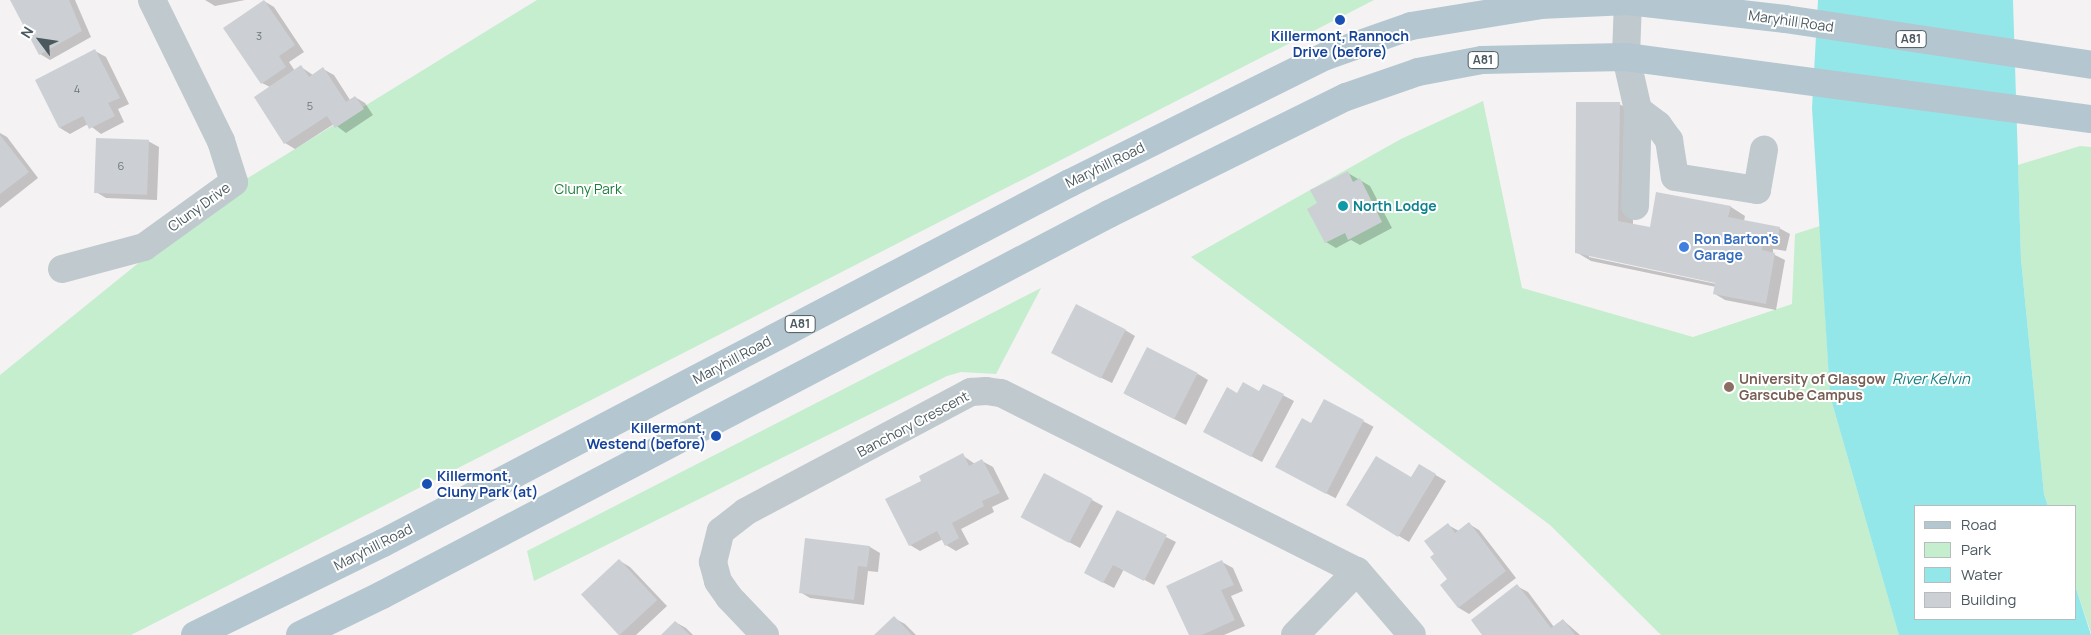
<!DOCTYPE html>
<html>
<head>
<meta charset="utf-8">
<style>
  body { margin:0 }
  #map { position:relative; width:2091px; height:635px; overflow:hidden; background:#f4f2f3; font-family:Manrope,sans-serif }
  div>[style] { position:absolute }
  .green>* { inset:0; background:#c4eecd }
  .water>* { inset:0; background:#94e7e9 }
  .shadow>* { inset:0; background:#0003; transform-origin:0 0 }
  .building>* { inset:0; background:#ccd0d4; transform-origin:0 0 }
  .minor>* { height:28px; margin:-14px; padding:0 14px; transform-origin:14px; border-radius:14px; background:#bfc9ce }
  .tertiary>* { height:28px; margin:-14px; padding:0 14px; transform-origin:14px; border-radius:14px; background:#bfc9ce }
  .primary>* { height:28px; margin:-14px; padding:0 14px; transform-origin:14px; border-radius:14px; background:#b4c6cf }
  .dots>* { width:14px; height:14px; translate:-50% -50%; box-sizing:border-box; border:2px solid #fff; border-radius:50% }
  span { translate:-50% -50%; white-space:nowrap; text-align:center; line-height:1.15; -webkit-text-stroke:4px #fff; paint-order:stroke }
  .number-label { font-size:11px; color:#6b777c }
  .number-label span { -webkit-text-stroke-width:0 }
  .shield-label span { padding:1px 4px; background:#fff; border:1px solid; border-radius:4px; -webkit-text-stroke-width:0 }
  .shield-label { font-size:12px; color:#4b595f; font-weight:700 }
  .street-label { font-size:14px; color:#4b595f }
  .transit-label { font-size:14px; color:#164399; font-weight:700 }
  .right { translate:-100% -50%; text-align:right }
  .left { translate:0 -50%; text-align:left }
  .park-label { font-size:14px; color:#1d7f3c }
  .culture-label { font-size:14px; color:#0d838f; font-weight:700 }
  .shop-label { font-size:14px; color:#366cbe; font-weight:700 }
  .education-label { font-size:14px; color:#785e54; font-weight:700 }
  .water-label { font-size:15px; color:#138083; font-style:italic }
  .legend { position:absolute; left:1914px; top:505px; width:162px; height:115px; box-sizing:border-box; background:#fff; border:1px solid #b7bdbf; margin:0; padding:6px 9px; list-style:none; font-size:15px; color:#4b595f }
  .legend li { display:flex; align-items:center; gap:10px; height:25px }
  .legend b { width:25px; border:1px solid #b7bdbf }
  .north { position:absolute; left:15px; top:15px; width:50px; height:50px; -webkit-text-stroke:4px #fff; paint-order:stroke; rotate:301deg; font-size:14px; font-weight:700; line-height:20px; text-align:center; color:#4b595f }
  .north::after { content:''; display:block; margin:auto; width:18px; height:22px; background:#4b595f; clip-path:polygon(50% 0,100% 100%,50% 72%,0 100%) }
</style>
</head>
<body>
<div id="map">
  <div class="green">
    <div style="clip-path:polygon(537px 0,1374px 0,131px 635px,0 635px,0 375px,230px 189px)"></div>
    <div style="clip-path:polygon(1483px 101px,1522px 288px,1693px 337px,1792px 304px,1795px 234px,1820px 226px,1830px 396px,1899px 635px,1661px 635px,1550px 525px,1191px 257px,1401px 139px)"></div>
    <div style="clip-path:polygon(2080px 146px,2091px 147px,2091px 633px,2075px 585px,2075px 506px,2048px 506px,2044px 494px,2021px 259px,2018px 165px)"></div>
    <div style="clip-path:polygon(1041px 288px,996px 374px,961px 372px,947px 376px,534px 581px,527px 551px)"></div>
  </div>
  <div class="water">
    <div style="clip-path:polygon(1818px 0,2013px 0,2021px 259px,2044px 494px,2048px 506px,1915px 506px,1915px 619px,2075px 619px,2075px 585px,2091px 635px,1899px 635px,1898px 632px,1830px 396px,1812px 108px)"></div>
  </div>
  <div class="shadow">
    <div style="clip-path:polygon(11px 0,75px 0,91px 37px,50px 60px,40px 54px)"></div>
    <div style="clip-path:polygon(205px 0,245px 0,215px 6px)"></div>
    <div style="clip-path:polygon(264px 1px,274px 7px,304px 52px,289px 62px,295px 71px,301px 67px,313px 75px,323px 69px,334px 75px,350px 100px,355px 97px,365px 103px,373px 115px,346px 133px,334px 124px,295px 149px,285px 143px,270px 87px,262px 83px)"></div>
    <div style="clip-path:polygon(95px 51px,106px 57px,129px 104px,118px 109px,124px 122px,101px 134px,88px 124px,70px 134px,60px 128px)"></div>
    <div style="clip-path:polygon(evenodd,1619px 104px,1634px 112px,1633px 225px,1651px 228px,1657px 194px,1731px 207px,1745px 216px,1744px 221px,1779px 228px,1790px 234px,1786px 251px,1773px 249px,1773px 254px,1785px 260px,1776px 310px,1725px 300px,1715px 294px,1716px 287px,1591px 261px,1576px 252px,1619px 104px,1589px 255px,1722px 283px,1721px 285px,1589px 257px,1589px 255px)"></div>
    <div style="clip-path:polygon(0 133px,7px 137px,38px 178px,0 208px)"></div>
    <div style="clip-path:polygon(148px 141px,159px 147px,157px 200px,106px 198px,96px 192px)"></div>
    <div style="clip-path:polygon(1348px 173px,1370px 186px,1392px 228px,1360px 245px,1351px 240px,1336px 248px,1326px 242px,1319px 204px)"></div>
    <div style="clip-path:polygon(1125px 330px,1135px 336px,1112px 383px,1063px 359px)"></div>
    <div style="clip-path:polygon(1198px 374px,1208px 380px,1186px 425px,1125px 394px)"></div>
    <div style="clip-path:polygon(1264px 385px,1294px 401px,1262px 462px,1215px 437px,1238px 395px,1260px 393px)"></div>
    <div style="left:1325px;top:401px;width:55px;height:81px;rotate:28deg"></div>
    <div style="clip-path:polygon(962px 455px,975px 464px,982px 461px,993px 467px,1009px 499px,992px 507px,994px 512px,961px 529px,969px 544px,956px 551px,946px 545px,943px 539px,920px 551px,910px 545px,923px 481px)"></div>
    <div style="clip-path:polygon(1420px 466px,1446px 481px,1409px 542px,1348px 505px,1412px 479px)"></div>
    <div style="clip-path:polygon(1045px 474px,1103px 506px,1080px 548px,1032px 522px)"></div>
    <div style="clip-path:polygon(1469px 524px,1479px 530px,1516px 578px,1469px 614px,1459px 608px,1442px 585px,1449px 579px,1436px 554px,1448px 525px,1459px 531px)"></div>
    <div style="clip-path:polygon(1166px 537px,1176px 542px,1154px 585px,1124px 569px,1114px 588px,1085px 573px)"></div>
    <div style="clip-path:polygon(807px 539px,870px 547px,880px 553px,878px 572px,868px 571px,864px 605px,810px 598px,800px 592px)"></div>
    <div style="clip-path:polygon(620px 561px,630px 567px,667px 606px,636px 635px,619px 635px,583px 595px)"></div>
    <div style="clip-path:polygon(1222px 562px,1233px 568px,1243px 591px,1231px 596px,1245px 626px,1224px 635px,1190px 635px)"></div>
    <div style="clip-path:polygon(1517px 586px,1528px 592px,1554px 627px,1563px 620px,1580px 635px,1484px 635px)"></div>
    <div style="clip-path:polygon(894px 618px,905px 624px,916px 635px,876px 635px)"></div>
    <div style="clip-path:polygon(675px 622px,686px 628px,693px 635px,662px 635px)"></div>
  </div>
  <div class="building">
    <div style="clip-path:polygon(10px 0,69px 0,82px 31px,39px 55px)"></div>
    <div style="clip-path:polygon(264px 0,295px 45px,279px 56px,286px 67px,261px 84px,223px 28px)"></div>
    <div style="clip-path:polygon(95px 49px,120px 98px,108px 103px,115px 116px,89px 129px,83px 116px,59px 128px,35px 80px)"></div>
    <div style="clip-path:polygon(301px 65px,309px 77px,323px 67px,346px 102px,355px 96px,364px 109px,335px 128px,327px 116px,284px 144px,254px 97px)"></div>
    <div style="clip-path:polygon(1576px 102px,1620px 102px,1618px 221px,1650px 227px,1656px 192px,1731px 206px,1728px 217px,1780px 227px,1776px 246px,1763px 244px,1762px 250px,1775px 253px,1766px 304px,1713px 294px,1715px 283px,1575px 253px)"></div>
    <div style="clip-path:polygon(0 135px,29px 172px,0 194px)"></div>
    <div style="left:96px;top:138px;width:53px;height:55px;rotate:2deg"></div>
    <div style="clip-path:polygon(1348px 171px,1353px 182px,1360px 178px,1382px 222px,1348px 240px,1345px 233px,1325px 243px,1307px 209px,1317px 203px,1310px 190px)"></div>
    <div style="left:1076px;top:304px;width:56px;height:55px;rotate:27deg"></div>
    <div style="left:1147px;top:347px;width:57px;height:52px;rotate:27deg"></div>
    <div style="clip-path:polygon(1243px 382px,1259px 391px,1263px 384px,1284px 394px,1251px 457px,1203px 432px,1227px 387px,1237px 393px)"></div>
    <div style="clip-path:polygon(1324px 399px,1364px 420px,1326px 494px,1275px 467px,1302px 418px,1311px 423px)"></div>
    <div style="clip-path:polygon(963px 453px,969px 466px,982px 459px,1000px 493px,982px 501px,984px 506px,952px 523px,959px 538px,945px 546px,937px 531px,909px 546px,885px 499px,921px 481px,919px 476px)"></div>
    <div style="clip-path:polygon(1376px 456px,1411px 477px,1419px 464px,1436px 474px,1398px 537px,1346px 505px)"></div>
    <div style="left:1044px;top:473px;width:55px;height:50px;rotate:28deg"></div>
    <div style="clip-path:polygon(1117px 510px,1167px 535px,1144px 581px,1113px 565px,1103px 583px,1084px 573px)"></div>
    <div style="clip-path:polygon(1469px 522px,1506px 571px,1458px 608px,1440px 585px,1447px 579px,1430px 557px,1434px 554px,1424px 541px,1448px 523px,1455px 533px)"></div>
    <div style="clip-path:polygon(805px 538px,870px 546px,867px 567px,858px 566px,854px 600px,799px 593px)"></div>
    <div style="left:619px;top:559px;width:56px;height:52px;rotate:47deg"></div>
    <div style="clip-path:polygon(1222px 560px,1234px 585px,1221px 590px,1235px 620px,1202px 635px,1189px 635px,1166px 586px)"></div>
    <div style="clip-path:polygon(1517px 584px,1551px 628px,1563px 619px,1575px 635px,1482px 635px,1471px 620px)"></div>
    <div style="clip-path:polygon(894px 616px,912px 635px,874px 635px)"></div>
    <div style="clip-path:polygon(675px 621px,690px 635px,661px 635px)"></div>
  </div>
  <div class="minor">
    <div style="left:1626px;top:57px;width:54px;rotate:77.2deg"></div>
    <div style="left:1638px;top:110px;width:96px;rotate:91.8deg"></div>
    <div style="left:1638px;top:110px;width:25px;rotate:37deg"></div>
    <div style="left:1658px;top:125px;width:19px;rotate:54deg"></div>
    <div style="left:1669px;top:140px;width:37px;rotate:81deg"></div>
    <div style="left:1675px;top:177px;width:83px;rotate:9deg"></div>
    <div style="left:1757px;top:190px;width:41px;rotate:-80.1deg"></div>
    <div style="left:62px;top:269px;width:85px;rotate:-15deg"></div>
    <div style="left:144px;top:247px;width:111px;rotate:-35.8deg"></div>
    <div style="left:234px;top:182px;width:43px;rotate:-107.6deg"></div>
    <div style="left:221px;top:141px;width:157px;rotate:-116.1deg"></div>
    <div style="left:765px;top:635px;width:52px;rotate:-133.5deg"></div>
    <div style="left:729px;top:597px;width:19px;rotate:-125deg"></div>
    <div style="left:718px;top:581px;width:20px;rotate:-105deg"></div>
    <div style="left:713px;top:562px;width:32px;rotate:-76deg"></div>
    <div style="left:721px;top:531px;width:31px;rotate:-38deg"></div>
    <div style="left:745px;top:512px;width:256px;rotate:-28deg"></div>
    <div style="left:971px;top:392px;width:15px;rotate:-4deg"></div>
    <div style="left:986px;top:391px;width:15px;rotate:8deg"></div>
    <div style="left:1001px;top:393px;width:398px;rotate:26.6deg"></div>
    <div style="left:1357px;top:571px;width:84px;rotate:49.3deg"></div>
    <div style="left:1295px;top:635px;width:89px;rotate:-45.9deg"></div>
  </div>
  <div class="tertiary">
    <div style="left:1626px;top:57px;width:57px;rotate:-88deg"></div>
  </div>
  <div class="primary">
    <div style="left:195px;top:635px;width:209px;rotate:-26.1deg"></div>
    <div style="left:383px;top:543px;width:776px;rotate:-27.66deg"></div>
    <div style="left:1070px;top:183px;width:286px;rotate:-26.4deg"></div>
    <div style="left:1326px;top:56px;width:90px;rotate:-19.4deg"></div>
    <div style="left:1411px;top:26px;width:131px;rotate:-9.2deg"></div>
    <div style="left:1540px;top:5px;width:88px;rotate:-2.6deg"></div>
    <div style="left:1628px;top:1px;width:158px;rotate:6.5deg"></div>
    <div style="left:1785px;top:19px;width:309px;rotate:8.5deg"></div>
    <div style="left:300px;top:635px;width:91px;rotate:-26deg"></div>
    <div style="left:382px;top:595px;width:821px;rotate:-27.66deg"></div>
    <div style="left:1109px;top:214px;width:264px;rotate:-26.3deg"></div>
    <div style="left:1346px;top:97px;width:76px;rotate:-19.1deg"></div>
    <div style="left:1418px;top:72px;width:65px;rotate:-10.6deg"></div>
    <div style="left:1482px;top:60px;width:144px;rotate:-1.2deg"></div>
    <div style="left:1626px;top:57px;width:469px;rotate:7.6deg"></div>
  </div>
  <div class="dots">
    <div style="left:1340px;top:20px;background:#1a4fb4"></div>
    <div style="left:1343px;top:206px;background:#0f9aa8"></div>
    <div style="left:1684px;top:247px;background:#3f7fe0"></div>
    <div style="left:1729px;top:387px;background:#8d6e63"></div>
    <div style="left:716px;top:436px;background:#1a4fb4"></div>
    <div style="left:427px;top:484px;background:#1a4fb4"></div>
  </div>
  <div class="number-label">
    <span style="left:259px;top:36px">3</span>
    <span style="left:77px;top:89px">4</span>
    <span style="left:310px;top:106px">5</span>
    <span style="left:121px;top:166px">6</span>
  </div>
  <div class="shield-label">
    <span style="left:1911px;top:39px">A81</span>
    <span style="left:1483px;top:60px">A81</span>
    <span style="left:800px;top:324px">A81</span>
  </div>
  <div class="street-label">
    <span style="left:1791px;top:21px;rotate:8deg">Maryhill Road</span>
    <span style="left:1105px;top:165px;rotate:-26deg">Maryhill Road</span>
    <span style="left:199px;top:207px;rotate:-36deg">Cluny Drive</span>
    <span style="left:732px;top:360px;rotate:-28deg">Maryhill Road</span>
    <span style="left:913px;top:424px;rotate:-28deg">Banchory Crescent</span>
    <span style="left:373px;top:547px;rotate:-27deg">Maryhill Road</span>
  </div>
  <div class="transit-label">
    <span style="left:1340px;top:44px">Killermont, Rannoch<br>Drive (before)</span>
    <span class="right" style="left:706px;top:436px">Killermont,<br>Westend (before)</span>
    <span class="left" style="left:437px;top:484px">Killermont,<br>Cluny Park (at)</span>
  </div>
  <div class="park-label">
    <span style="left:588px;top:189px">Cluny Park</span>
  </div>
  <div class="culture-label">
    <span class="left" style="left:1353px;top:206px">North Lodge</span>
  </div>
  <div class="shop-label">
    <span class="left" style="left:1694px;top:247px">Ron Barton's<br>Garage</span>
  </div>
  <div class="education-label">
    <span class="left" style="left:1739px;top:387px">University of Glasgow<br>Garscube Campus</span>
  </div>
  <div class="water-label">
    <span style="left:1931px;top:379px">River Kelvin</span>
  </div>
  <ul class="legend">
  <li><b style="height:6px;background:#b4c6cf"></b>Road</li>
  <li><b style="height:14px;background:#c4eecd"></b>Park</li>
  <li><b style="height:14px;background:#94e7e9"></b>Water</li>
  <li><b style="height:14px;background:#ccd0d4"></b>Building</li>
  </ul>
  <div class="north">N</div>
</div>
</body>
</html>
